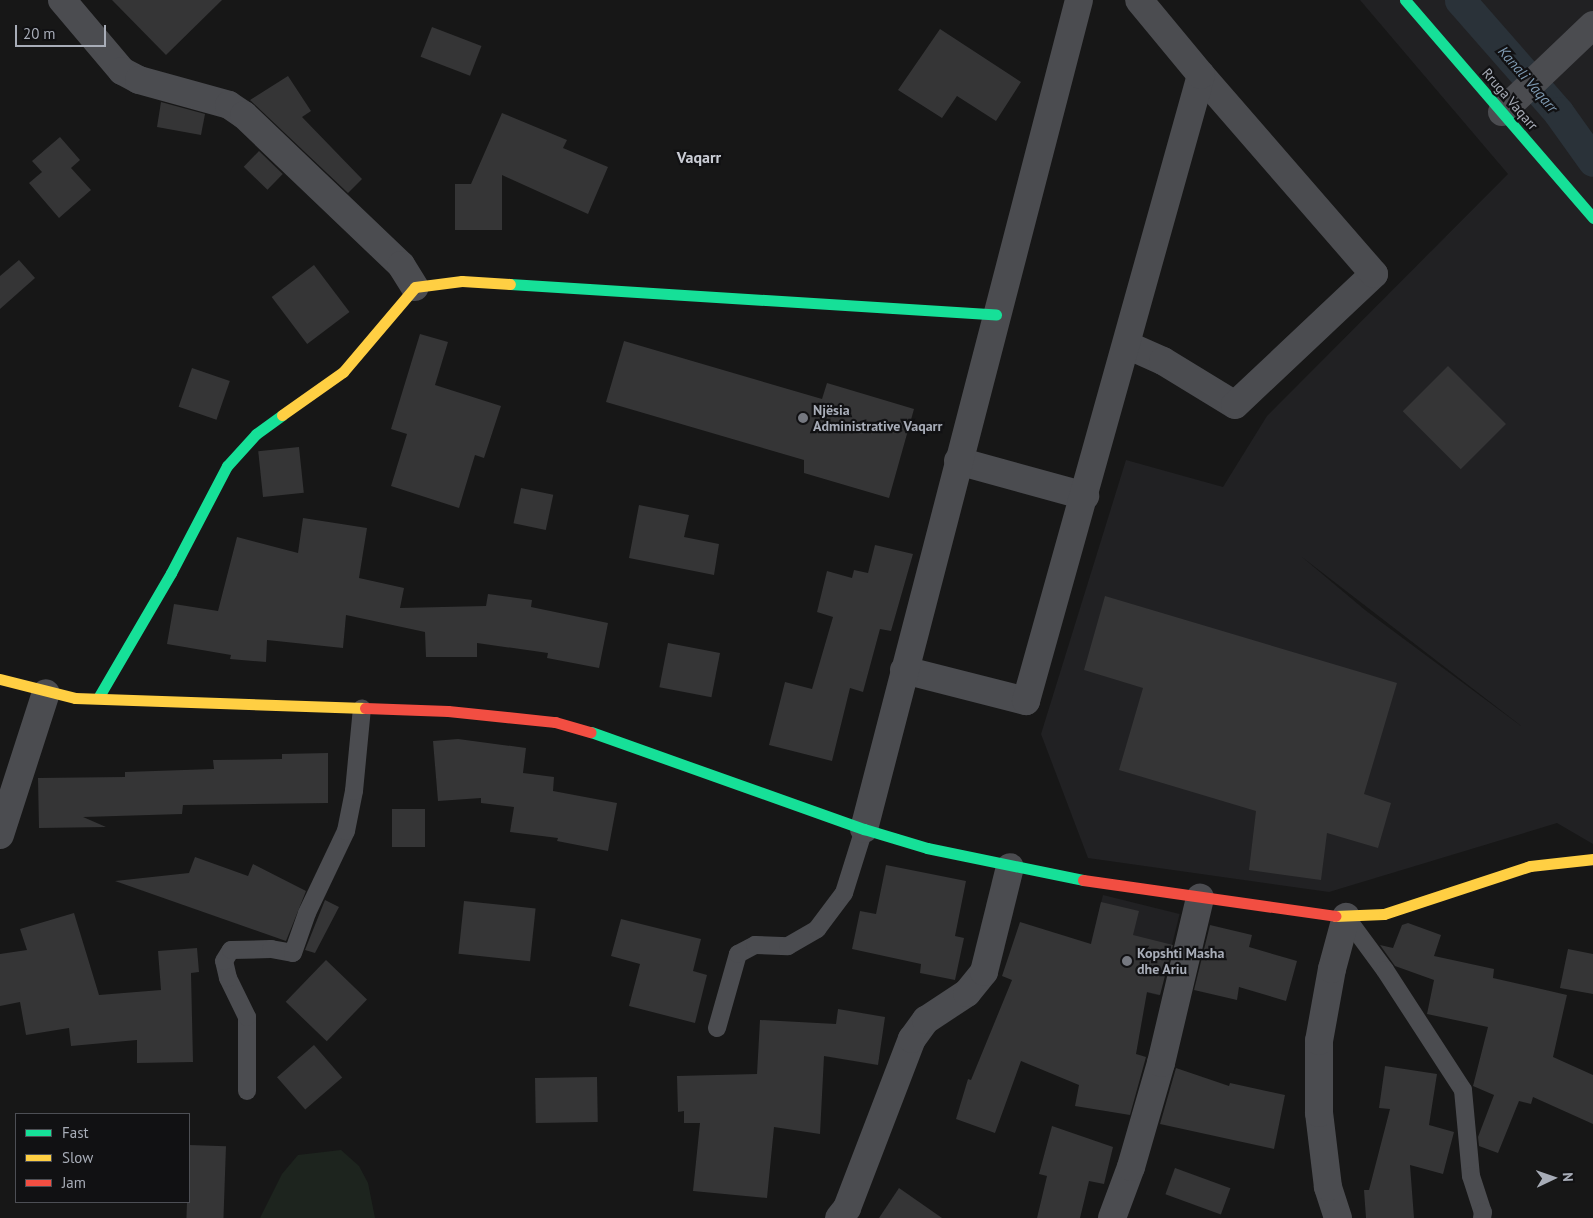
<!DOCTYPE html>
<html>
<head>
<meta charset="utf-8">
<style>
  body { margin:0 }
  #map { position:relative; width:1593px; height:1218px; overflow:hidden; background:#171717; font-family:"PT Sans",sans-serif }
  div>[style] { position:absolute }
  .built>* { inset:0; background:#212123; transform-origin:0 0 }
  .green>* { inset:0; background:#1d241e }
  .canal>* { height:31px; margin:-15.5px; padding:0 15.5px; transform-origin:15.5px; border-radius:15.5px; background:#2a3239 }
  .building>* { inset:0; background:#353536; transform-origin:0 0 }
  .lane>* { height:18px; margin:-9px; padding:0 9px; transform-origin:9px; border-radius:9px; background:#4b4c50 }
  .street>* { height:28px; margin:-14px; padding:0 14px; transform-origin:14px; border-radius:14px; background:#4b4c50 }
  .fast>* { height:11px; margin:-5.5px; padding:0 5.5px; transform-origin:5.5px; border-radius:5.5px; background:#16e098 }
  .slow>* { height:11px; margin:-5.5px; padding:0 5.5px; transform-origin:5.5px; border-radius:5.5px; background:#ffcf43 }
  .jam>* { height:11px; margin:-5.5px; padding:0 5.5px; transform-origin:5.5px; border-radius:5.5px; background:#f24e42 }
  .dots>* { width:14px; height:14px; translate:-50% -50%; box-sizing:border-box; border:2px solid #111113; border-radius:50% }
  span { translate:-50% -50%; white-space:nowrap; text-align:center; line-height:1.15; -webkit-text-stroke:4.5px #111113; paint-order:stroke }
  .street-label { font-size:14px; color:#a8adb8 }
  .poi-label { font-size:14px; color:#a8adb8; font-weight:700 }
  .left { translate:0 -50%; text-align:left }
  .water-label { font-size:15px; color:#7f9bb3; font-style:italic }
  .quarter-label { font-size:16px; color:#c9ccd4; font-weight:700 }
  .legend { position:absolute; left:15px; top:1113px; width:175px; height:90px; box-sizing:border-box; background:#111113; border:1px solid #4d4f55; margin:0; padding:6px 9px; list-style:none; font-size:15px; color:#a8adb8 }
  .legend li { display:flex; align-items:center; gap:10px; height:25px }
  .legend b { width:25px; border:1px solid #4d4f55 }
  .north { position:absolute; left:1528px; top:1153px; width:50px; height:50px; -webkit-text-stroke:4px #111113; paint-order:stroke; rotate:87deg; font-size:14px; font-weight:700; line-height:20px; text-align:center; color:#a8adb8 }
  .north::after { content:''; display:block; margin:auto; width:18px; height:22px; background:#a8adb8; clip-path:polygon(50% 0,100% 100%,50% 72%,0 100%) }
  .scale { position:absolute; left:15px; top:25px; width:91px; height:22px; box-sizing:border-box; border:2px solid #a8adb8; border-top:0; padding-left:6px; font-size:15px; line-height:18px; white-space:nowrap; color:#a8adb8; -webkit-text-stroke:4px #111113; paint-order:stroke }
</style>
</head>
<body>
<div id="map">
  <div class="built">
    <div style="clip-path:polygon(evenodd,1360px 0,1593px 0,1593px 844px,1557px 823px,1329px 892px,1088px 858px,1041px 734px,1126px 460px,1223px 487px,1267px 416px,1508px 174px,1360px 0,1302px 557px,1520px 725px,1521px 726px,1365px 610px,1302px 557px)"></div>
    <div style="left:1103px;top:895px;width:79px;height:84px;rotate:14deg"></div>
  </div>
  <div class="green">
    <div style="clip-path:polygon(341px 1150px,359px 1166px,368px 1183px,375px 1218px,260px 1218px,282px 1174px,298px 1155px)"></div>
  </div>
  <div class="canal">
    <div style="left:1460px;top:0;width:149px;rotate:48.8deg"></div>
    <div style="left:1558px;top:112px;width:60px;rotate:54.5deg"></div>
  </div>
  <div class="building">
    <div style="clip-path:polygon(112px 0,222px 0,166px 55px)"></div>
    <div style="left:432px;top:27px;width:53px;height:32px;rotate:21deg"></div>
    <div style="clip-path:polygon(940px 29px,1021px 82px,996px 121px,957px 96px,942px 118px,898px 90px)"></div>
    <div style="clip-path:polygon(288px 76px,311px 111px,302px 117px,362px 179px,348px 193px,250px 100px)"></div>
    <div style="clip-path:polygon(161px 102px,205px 114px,201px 135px,157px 127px)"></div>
    <div style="clip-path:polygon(502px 113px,567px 140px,563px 148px,608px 167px,588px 214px,502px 175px,502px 230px,455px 230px,455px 184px,471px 184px)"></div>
    <div style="clip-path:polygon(60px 137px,80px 160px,71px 168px,91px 190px,59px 218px,29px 183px,42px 172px,32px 161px)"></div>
    <div style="left:259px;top:151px;width:33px;height:22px;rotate:44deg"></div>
    <div style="clip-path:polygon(19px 260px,35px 278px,0 309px,0 276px)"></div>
    <div style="left:314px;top:265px;width:59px;height:53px;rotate:53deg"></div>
    <div style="clip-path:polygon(420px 334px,448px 342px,435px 385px,501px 406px,484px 458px,475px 455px,459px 508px,391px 486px,407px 434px,391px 429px)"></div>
    <div style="clip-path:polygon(624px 341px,822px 399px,827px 383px,914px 409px,889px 498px,804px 473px,804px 460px,606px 402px)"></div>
    <div style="left:1448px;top:366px;width:82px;height:64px;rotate:45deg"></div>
    <div style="left:192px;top:368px;width:40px;height:41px;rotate:19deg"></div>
    <div style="left:299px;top:447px;width:46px;height:41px;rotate:84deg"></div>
    <div style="left:521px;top:488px;width:33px;height:36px;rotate:12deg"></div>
    <div style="clip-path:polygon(639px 505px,689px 515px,684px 537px,719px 544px,714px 575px,629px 558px)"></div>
    <div style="clip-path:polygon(303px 518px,367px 528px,359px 578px,404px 588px,400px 608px,486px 606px,488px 594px,532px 600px,531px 607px,608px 623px,599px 668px,547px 658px,548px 653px,477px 643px,477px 657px,426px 657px,425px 632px,346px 615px,343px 648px,267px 640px,266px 662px,230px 659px,231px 655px,167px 644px,174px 604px,218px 611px,237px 537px,298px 553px)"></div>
    <div style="clip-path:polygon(875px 545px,913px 554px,891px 631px,880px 629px,863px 692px,850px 688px,832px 761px,769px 745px,785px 682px,812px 689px,833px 617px,817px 612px,827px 571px,852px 578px,854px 570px,868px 573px)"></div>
    <div style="clip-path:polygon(1105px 596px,1397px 683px,1364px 794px,1391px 803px,1378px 848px,1327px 833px,1321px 880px,1249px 870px,1256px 811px,1119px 770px,1143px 688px,1084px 670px)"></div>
    <div style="left:668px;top:643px;width:53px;height:45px;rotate:11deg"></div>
    <div style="clip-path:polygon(458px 739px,526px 748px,523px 773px,554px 777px,553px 791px,617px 803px,608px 851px,557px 841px,558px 838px,510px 832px,514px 807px,481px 803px,481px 798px,438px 801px,433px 741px)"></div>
    <div style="clip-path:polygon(328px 753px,328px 803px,183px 805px,182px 814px,83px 817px,106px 827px,39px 828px,38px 778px,125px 777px,125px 772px,214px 769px,213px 760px,282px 759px,282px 754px)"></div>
    <div style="left:425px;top:809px;width:38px;height:33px;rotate:90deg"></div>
    <div style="clip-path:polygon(195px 857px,248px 876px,253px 864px,306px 891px,286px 941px,115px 881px,189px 873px)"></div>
    <div style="clip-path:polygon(886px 865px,966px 881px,955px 936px,964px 938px,955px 980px,920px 973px,921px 964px,852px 949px,860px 911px,876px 914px)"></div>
    <div style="clip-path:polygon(325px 900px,339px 907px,315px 953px,305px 950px)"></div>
    <div style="left:464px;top:901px;width:72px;height:53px;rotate:6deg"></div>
    <div style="clip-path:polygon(1101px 902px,1139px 911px,1133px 935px,1173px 945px,1160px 995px,1147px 992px,1136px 1054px,1146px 1057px,1130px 1115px,1075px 1106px,1079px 1085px,1021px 1061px,995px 1133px,956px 1119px,968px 1079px,971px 1080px,1012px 980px,1002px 976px,1020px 922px,1091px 944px)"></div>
    <div style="clip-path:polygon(74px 913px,99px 995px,161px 990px,158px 951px,197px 948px,199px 972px,191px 973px,193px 1062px,137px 1063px,137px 1040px,71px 1046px,69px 1028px,26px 1035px,20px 1002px,0 1006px,0 954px,27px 950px,20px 929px)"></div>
    <div style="clip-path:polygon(621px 919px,701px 939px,693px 971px,707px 975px,695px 1023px,629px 1006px,640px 964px,611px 956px)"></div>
    <div style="clip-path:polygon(1408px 923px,1441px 935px,1434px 956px,1494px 969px,1493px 978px,1567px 995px,1553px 1057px,1593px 1075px,1593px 1124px,1533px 1097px,1531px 1104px,1519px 1101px,1498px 1153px,1479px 1146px,1478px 1137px,1494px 1095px,1473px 1086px,1488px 1027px,1427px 1014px,1434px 980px,1395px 966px,1380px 945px,1393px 948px,1402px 925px)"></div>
    <div style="clip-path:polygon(1210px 925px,1252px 935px,1249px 947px,1297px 961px,1286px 1001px,1239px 987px,1237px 1000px,1194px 990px)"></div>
    <div style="clip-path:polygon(1568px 949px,1593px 954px,1593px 994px,1560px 988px)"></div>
    <div style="left:326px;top:960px;width:57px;height:58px;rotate:44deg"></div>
    <div style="clip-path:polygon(838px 1009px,885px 1017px,878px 1065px,824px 1056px,820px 1134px,774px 1127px,767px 1198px,693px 1191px,700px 1123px,684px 1123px,684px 1111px,678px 1112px,677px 1076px,757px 1074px,760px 1020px,836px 1024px)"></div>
    <div style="left:314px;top:1045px;width:43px;height:49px;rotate:49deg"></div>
    <div style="clip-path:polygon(1385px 1066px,1437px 1074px,1429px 1125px,1454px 1132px,1443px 1174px,1410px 1165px,1414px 1218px,1366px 1218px,1364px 1190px,1369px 1190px,1390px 1109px,1379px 1108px)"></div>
    <div style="clip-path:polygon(1176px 1068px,1229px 1086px,1230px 1083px,1285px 1095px,1274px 1149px,1160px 1124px)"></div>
    <div style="left:597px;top:1077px;width:45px;height:62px;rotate:89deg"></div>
    <div style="clip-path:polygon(1052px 1126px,1113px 1147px,1104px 1184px,1089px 1181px,1080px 1218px,1037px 1218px,1047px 1176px,1039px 1174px)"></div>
    <div style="left:189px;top:1145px;width:37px;height:73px;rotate:2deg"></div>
    <div style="left:1175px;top:1168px;width:59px;height:28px;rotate:20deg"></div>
    <div style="clip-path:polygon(899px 1188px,942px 1218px,879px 1218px)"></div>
  </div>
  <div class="lane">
    <div style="left:1346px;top:917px;width:66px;rotate:53.7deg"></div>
    <div style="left:1385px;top:970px;width:143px;rotate:57deg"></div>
    <div style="left:1463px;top:1090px;width:86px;rotate:84.7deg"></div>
    <div style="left:1471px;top:1176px;width:38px;rotate:72deg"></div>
    <div style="left:1483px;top:1212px;width:6px;rotate:99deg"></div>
    <div style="left:717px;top:1028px;width:77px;rotate:-74.2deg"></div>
    <div style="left:738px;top:954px;width:19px;rotate:-28deg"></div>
    <div style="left:755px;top:945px;width:33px;rotate:2deg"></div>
    <div style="left:788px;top:946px;width:34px;rotate:-30deg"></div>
    <div style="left:817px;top:929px;width:45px;rotate:-53.1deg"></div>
    <div style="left:844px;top:893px;width:67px;rotate:-72.6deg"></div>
    <div style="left:247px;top:1091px;width:74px;rotate:-90deg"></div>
    <div style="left:247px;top:1017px;width:43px;rotate:-116deg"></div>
    <div style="left:228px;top:978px;width:17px;rotate:-103deg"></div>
    <div style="left:224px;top:961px;width:13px;rotate:-58deg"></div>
    <div style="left:231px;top:950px;width:40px;rotate:-1.4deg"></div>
    <div style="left:271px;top:949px;width:22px;rotate:10deg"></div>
    <div style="left:293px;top:953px;width:42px;rotate:-70.7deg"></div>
    <div style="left:307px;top:913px;width:91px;rotate:-64.6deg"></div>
    <div style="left:346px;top:831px;width:41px;rotate:-78.7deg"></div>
    <div style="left:354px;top:791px;width:83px;rotate:-84.5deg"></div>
  </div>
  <div class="street">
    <div style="left:62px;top:0;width:93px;rotate:49.8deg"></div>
    <div style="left:122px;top:71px;width:19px;rotate:28deg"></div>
    <div style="left:139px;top:80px;width:93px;rotate:15.5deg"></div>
    <div style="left:229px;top:105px;width:18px;rotate:34deg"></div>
    <div style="left:244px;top:115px;width:217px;rotate:43.7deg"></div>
    <div style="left:401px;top:265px;width:26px;rotate:58deg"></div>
    <div style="left:1502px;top:112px;width:126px;rotate:-43.7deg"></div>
    <div style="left:1127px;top:345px;width:39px;rotate:24deg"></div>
    <div style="left:1163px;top:361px;width:84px;rotate:31.4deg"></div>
    <div style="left:1235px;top:405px;width:191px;rotate:-43.3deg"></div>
    <div style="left:1374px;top:274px;width:264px;rotate:-131deg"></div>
    <div style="left:958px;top:461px;width:132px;rotate:15.4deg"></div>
    <div style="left:904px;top:670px;width:126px;rotate:14.3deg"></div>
    <div style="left:1026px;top:701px;width:650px;rotate:-74.38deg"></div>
    <div style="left:1201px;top:75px;width:97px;rotate:-129.6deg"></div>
    <div style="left:864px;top:829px;width:856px;rotate:-75.46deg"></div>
    <div style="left:0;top:835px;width:149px;rotate:-72.1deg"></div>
    <div style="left:839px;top:1218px;width:13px;rotate:-51deg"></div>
    <div style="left:847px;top:1208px;width:181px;rotate:-69deg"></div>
    <div style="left:912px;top:1039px;width:24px;rotate:-54deg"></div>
    <div style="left:926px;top:1020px;width:49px;rotate:-33.4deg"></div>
    <div style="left:967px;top:993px;width:27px;rotate:-51deg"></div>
    <div style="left:984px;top:972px;width:108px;rotate:-76.1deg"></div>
    <div style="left:1112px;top:1218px;width:54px;rotate:-69.6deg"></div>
    <div style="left:1131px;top:1167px;width:108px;rotate:-73.9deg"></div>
    <div style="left:1161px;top:1063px;width:170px;rotate:-76.7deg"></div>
    <div style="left:1338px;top:1218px;width:33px;rotate:-108deg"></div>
    <div style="left:1328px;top:1187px;width:75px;rotate:-96.9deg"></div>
    <div style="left:1319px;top:1113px;width:72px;rotate:-90deg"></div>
    <div style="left:1319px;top:1041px;width:73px;rotate:-79.8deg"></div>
    <div style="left:1332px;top:969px;width:54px;rotate:-74.9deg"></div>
  </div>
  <div class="fast">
    <div style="left:1405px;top:0;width:288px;rotate:49.2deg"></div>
    <div style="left:510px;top:284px;width:487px;rotate:3.6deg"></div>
    <div style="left:98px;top:698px;width:145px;rotate:-59.7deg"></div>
    <div style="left:171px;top:573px;width:121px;rotate:-62.4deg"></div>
    <div style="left:227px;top:466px;width:43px;rotate:-47.8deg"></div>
    <div style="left:256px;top:434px;width:32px;rotate:-36deg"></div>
    <div style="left:591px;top:732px;width:290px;rotate:19.6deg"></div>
    <div style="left:864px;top:829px;width:66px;rotate:16.8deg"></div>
    <div style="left:927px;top:848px;width:159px;rotate:11.6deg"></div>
  </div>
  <div class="slow">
    <div style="left:282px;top:415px;width:75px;rotate:-35.2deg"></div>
    <div style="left:343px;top:372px;width:111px;rotate:-49.7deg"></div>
    <div style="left:415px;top:287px;width:47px;rotate:-7.3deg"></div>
    <div style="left:462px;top:281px;width:48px;rotate:3.6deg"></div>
    <div style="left:0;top:679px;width:77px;rotate:14.2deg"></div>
    <div style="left:75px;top:698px;width:290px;rotate:2deg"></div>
    <div style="left:1335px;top:916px;width:49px;rotate:-2.3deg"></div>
    <div style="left:1384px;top:914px;width:154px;rotate:-18.2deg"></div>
    <div style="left:1530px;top:866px;width:63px;rotate:-6.3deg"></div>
  </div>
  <div class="jam">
    <div style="left:365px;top:708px;width:83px;rotate:2.1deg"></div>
    <div style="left:448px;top:711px;width:108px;rotate:5.9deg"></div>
    <div style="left:555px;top:722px;width:37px;rotate:16deg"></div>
    <div style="left:1083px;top:880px;width:255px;rotate:8.1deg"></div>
  </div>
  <div class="dots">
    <div style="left:803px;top:418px;background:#757880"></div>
    <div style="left:1127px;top:961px;background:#757880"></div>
  </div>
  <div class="street-label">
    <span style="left:1510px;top:99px;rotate:49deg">Rruga Vaqarr</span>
  </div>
  <div class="poi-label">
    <span class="left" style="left:813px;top:418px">Njësia<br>Administrative Vaqarr</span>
    <span class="left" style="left:1137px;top:961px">Kopshti Masha<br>dhe Ariu</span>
  </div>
  <div class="water-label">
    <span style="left:1528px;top:79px;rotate:49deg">Kanali Vaqarr</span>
  </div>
  <div class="quarter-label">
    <span style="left:699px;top:157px">Vaqarr</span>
  </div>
  <ul class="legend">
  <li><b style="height:6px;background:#16e098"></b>Fast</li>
  <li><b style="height:6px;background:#ffcf43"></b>Slow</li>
  <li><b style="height:6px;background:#f24e42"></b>Jam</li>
  </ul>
  <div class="north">N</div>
  <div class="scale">20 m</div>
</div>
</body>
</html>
